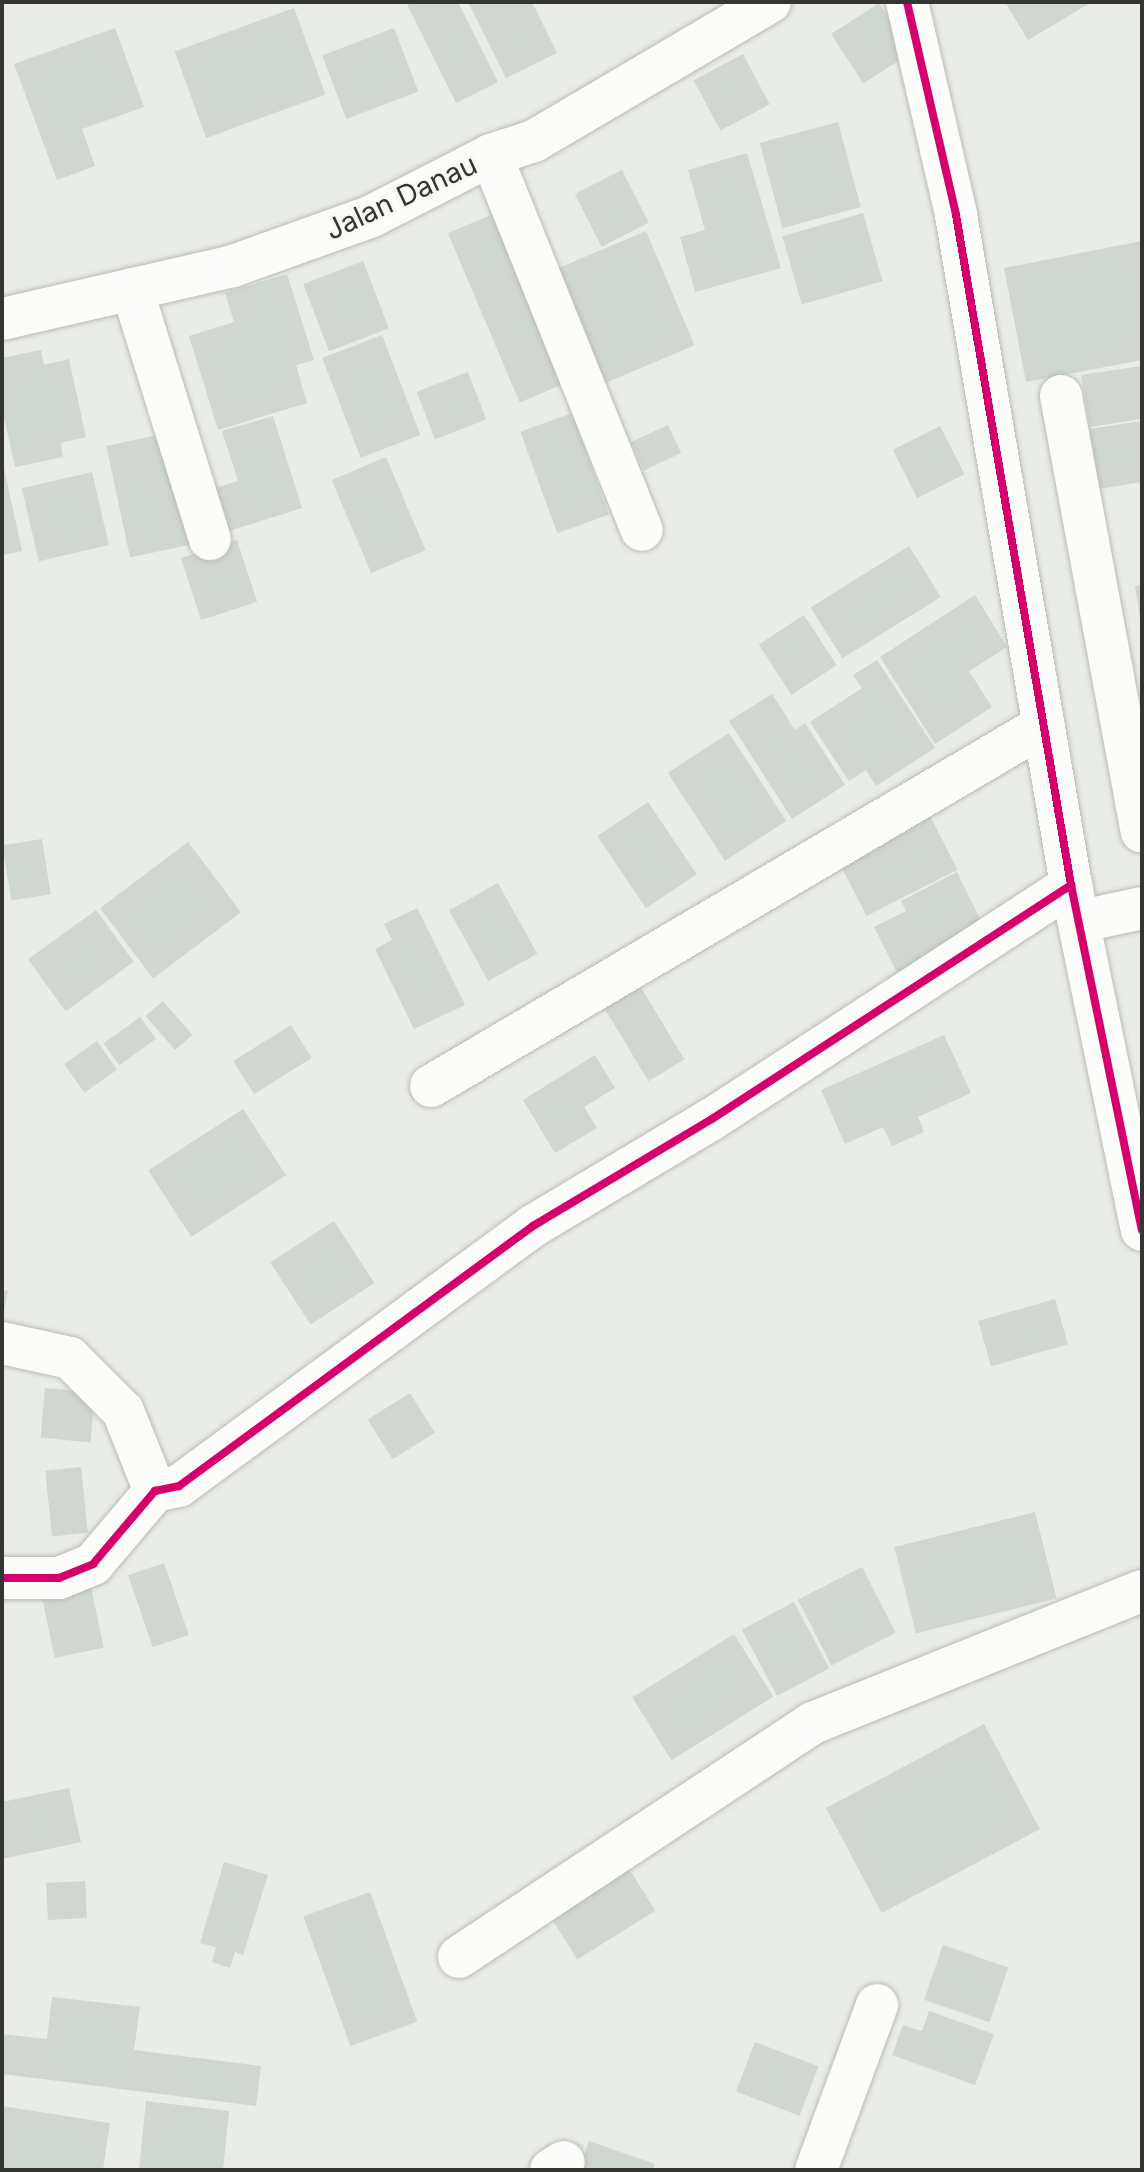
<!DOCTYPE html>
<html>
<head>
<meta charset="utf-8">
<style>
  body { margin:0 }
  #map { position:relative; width:1144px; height:2172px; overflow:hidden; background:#e9ece7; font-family:Inter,sans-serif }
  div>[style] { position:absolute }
  .building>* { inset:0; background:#d0d6d0; transform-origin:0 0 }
  .roads { filter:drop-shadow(0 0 2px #b9bbb8) drop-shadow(0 0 2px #b9bbb8) }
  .minor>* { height:42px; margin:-21px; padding:0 21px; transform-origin:21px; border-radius:21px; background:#fcfcfb }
  .cycleway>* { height:8px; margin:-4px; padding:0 4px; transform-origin:4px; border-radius:4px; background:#d6006c }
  span { translate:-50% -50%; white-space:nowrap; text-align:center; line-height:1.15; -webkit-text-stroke:6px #f6faf3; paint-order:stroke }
  .street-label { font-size:28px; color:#343533 }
  .frame { position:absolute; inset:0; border:4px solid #343533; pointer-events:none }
</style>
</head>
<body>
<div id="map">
  <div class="building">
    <div style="clip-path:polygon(406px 2px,458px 2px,498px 82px,456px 103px)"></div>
    <div style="clip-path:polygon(468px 2px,532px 2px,557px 53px,506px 78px)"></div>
    <div style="clip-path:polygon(1005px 2px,1092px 2px,1028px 40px)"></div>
    <div style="left:879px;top:3px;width:59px;height:57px;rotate:57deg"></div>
    <div style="left:294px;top:8px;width:92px;height:127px;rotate:70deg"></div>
    <div style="clip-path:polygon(115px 28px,144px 107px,82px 129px,95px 166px,57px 180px,14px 64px)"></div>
    <div style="left:394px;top:28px;width:68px;height:77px;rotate:69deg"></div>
    <div style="left:743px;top:54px;width:57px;height:56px;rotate:62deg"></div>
    <div style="left:838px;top:122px;width:88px;height:81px;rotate:75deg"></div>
    <div style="clip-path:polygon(747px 153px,781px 268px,695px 292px,680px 237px,705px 230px,688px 170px)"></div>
    <div style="left:622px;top:170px;width:59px;height:53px;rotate:63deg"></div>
    <div style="left:863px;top:213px;width:71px;height:84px;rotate:74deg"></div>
    <div style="left:493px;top:214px;width:184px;height:49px;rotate:67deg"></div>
    <div style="left:646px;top:231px;width:124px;height:98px;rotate:67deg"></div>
    <div style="clip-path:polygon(1142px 241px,1142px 360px,1026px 382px,1004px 268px)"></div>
    <div style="left:363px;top:261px;width:72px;height:64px;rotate:69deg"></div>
    <div style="clip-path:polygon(287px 274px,314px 360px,296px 365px,307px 403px,218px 430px,189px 336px,234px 322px,225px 293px)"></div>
    <div style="left:382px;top:335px;width:107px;height:64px;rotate:69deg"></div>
    <div style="clip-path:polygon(41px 350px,44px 365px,69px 359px,86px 437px,61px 443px,63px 457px,15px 467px,2px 408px,2px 358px)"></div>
    <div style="clip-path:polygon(1142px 366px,1142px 419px,1090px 427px,1081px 375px)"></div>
    <div style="left:468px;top:372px;width:51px;height:55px;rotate:69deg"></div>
    <div style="left:572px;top:413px;width:108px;height:55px;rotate:70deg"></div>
    <div style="clip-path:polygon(273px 416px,302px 508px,220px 534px,206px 491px,238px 481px,222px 431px)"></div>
    <div style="clip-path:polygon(1142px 421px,1142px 482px,1098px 489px,1089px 429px)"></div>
    <div style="left:668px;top:425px;width:31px;height:41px;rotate:65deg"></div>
    <div style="left:940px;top:426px;width:54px;height:53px;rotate:63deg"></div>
    <div style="left:167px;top:433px;width:114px;height:62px;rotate:78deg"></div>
    <div style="left:386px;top:457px;width:101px;height:59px;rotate:67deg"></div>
    <div style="clip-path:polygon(2px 459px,22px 551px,2px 555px)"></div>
    <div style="left:92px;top:472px;width:75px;height:72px;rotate:77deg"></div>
    <div style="left:237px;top:540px;width:65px;height:59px;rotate:72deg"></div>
    <div style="left:909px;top:546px;width:60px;height:116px;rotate:58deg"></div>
    <div style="clip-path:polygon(1142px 585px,1142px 618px,1140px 618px,1135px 586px)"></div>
    <div style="clip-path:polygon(975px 595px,1007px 647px,969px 671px,992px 707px,935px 744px,880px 657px)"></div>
    <div style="left:804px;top:615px;width:60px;height:54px;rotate:57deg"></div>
    <div style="clip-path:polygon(877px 660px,935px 748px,876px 786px,866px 770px,849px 781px,810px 722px,862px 688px,853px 675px)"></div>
    <div style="clip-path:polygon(772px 694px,795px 730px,805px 723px,845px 785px,792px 819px,729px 721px)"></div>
    <div style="left:729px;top:733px;width:105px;height:73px;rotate:57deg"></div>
    <div style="left:648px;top:802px;width:87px;height:61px;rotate:56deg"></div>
    <div style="left:927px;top:810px;width:67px;height:102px;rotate:63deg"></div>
    <div style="left:42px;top:839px;width:56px;height:40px;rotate:81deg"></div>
    <div style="left:188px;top:842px;width:88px;height:110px;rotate:53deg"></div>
    <div style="clip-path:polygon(957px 872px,987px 933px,899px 977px,874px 927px,906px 911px,901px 901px)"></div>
    <div style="left:498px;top:883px;width:81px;height:56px;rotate:61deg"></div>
    <div style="clip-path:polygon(417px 908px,465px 1005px,414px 1029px,375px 949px,392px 940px,384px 924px)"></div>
    <div style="left:96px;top:910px;width:64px;height:84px;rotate:54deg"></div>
    <div style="left:636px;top:979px;width:94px;height:42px;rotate:59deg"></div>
    <div style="left:163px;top:1001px;width:45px;height:23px;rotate:49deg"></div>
    <div style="left:140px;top:1017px;width:27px;height:45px;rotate:54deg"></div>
    <div style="left:291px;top:1025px;width:39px;height:68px;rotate:58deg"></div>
    <div style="clip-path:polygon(944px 1035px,971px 1093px,918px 1117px,924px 1132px,892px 1146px,883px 1127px,845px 1144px,821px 1090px)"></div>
    <div style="left:97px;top:1041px;width:35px;height:40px;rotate:55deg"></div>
    <div style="clip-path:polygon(595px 1055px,615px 1088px,584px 1107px,597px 1128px,555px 1153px,523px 1100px)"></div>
    <div style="left:243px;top:1109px;width:79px;height:113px;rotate:57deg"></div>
    <div style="left:334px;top:1221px;width:74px;height:76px;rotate:57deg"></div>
    <div style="clip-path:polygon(2px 1290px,8px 1291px,3px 1316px,2px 1315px)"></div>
    <div style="left:1055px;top:1299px;width:47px;height:80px;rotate:74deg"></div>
    <div style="left:45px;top:1388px;width:50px;height:50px;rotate:5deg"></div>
    <div style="left:410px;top:1393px;width:47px;height:50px;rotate:58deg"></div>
    <div style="left:81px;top:1467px;width:66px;height:36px;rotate:84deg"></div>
    <div style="left:1035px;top:1512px;width:89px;height:145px;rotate:76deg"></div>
    <div style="left:164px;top:1563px;width:76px;height:38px;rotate:71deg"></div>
    <div style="left:862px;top:1567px;width:74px;height:72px;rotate:63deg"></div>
    <div style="left:90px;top:1583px;width:66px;height:50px;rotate:78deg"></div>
    <div style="left:794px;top:1602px;width:75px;height:59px;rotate:62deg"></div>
    <div style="left:734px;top:1634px;width:74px;height:120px;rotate:58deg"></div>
    <div style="left:984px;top:1724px;width:119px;height:179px;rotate:62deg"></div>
    <div style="clip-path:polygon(69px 1788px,81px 1842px,2px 1859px,2px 1802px)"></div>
    <div style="left:623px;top:1859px;width:61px;height:92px;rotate:58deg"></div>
    <div style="clip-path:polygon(224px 1862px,268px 1875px,243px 1955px,235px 1952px,230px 1968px,212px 1962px,216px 1947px,200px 1943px)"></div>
    <div style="left:85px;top:1881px;width:37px;height:39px;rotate:87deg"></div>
    <div style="left:370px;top:1892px;width:138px;height:71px;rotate:70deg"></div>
    <div style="left:943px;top:1945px;width:69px;height:58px;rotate:19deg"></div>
    <div style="clip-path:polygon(52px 1997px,140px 2007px,134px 2050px,261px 2066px,256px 2106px,2px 2074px,2px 2034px,47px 2039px)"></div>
    <div style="clip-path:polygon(929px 2011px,994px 2034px,975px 2085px,892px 2055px,903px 2025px,922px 2031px)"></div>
    <div style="left:755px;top:2042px;width:68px;height:53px;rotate:21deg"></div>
    <div style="clip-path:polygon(146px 2101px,229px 2111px,223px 2170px,139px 2170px)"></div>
    <div style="clip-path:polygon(2px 2106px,110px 2123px,103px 2170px,2px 2170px)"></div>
    <div style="clip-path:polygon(589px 2141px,655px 2164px,653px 2170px,579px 2170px)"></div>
  </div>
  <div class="roads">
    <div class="minor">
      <div style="left:907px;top:2px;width:219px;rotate:77deg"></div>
      <div style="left:956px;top:215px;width:680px;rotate:80.26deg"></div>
      <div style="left:1071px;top:885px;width:352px;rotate:78.4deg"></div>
      <div style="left:491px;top:155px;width:404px;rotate:68.1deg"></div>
      <div style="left:132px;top:289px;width:262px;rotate:72.7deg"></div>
      <div style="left:2px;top:319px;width:237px;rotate:-12.9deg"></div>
      <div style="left:233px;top:266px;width:145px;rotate:-19.7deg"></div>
      <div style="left:370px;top:217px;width:136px;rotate:-27.1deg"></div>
      <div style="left:491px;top:155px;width:45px;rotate:-18deg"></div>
      <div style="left:534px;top:141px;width:274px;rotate:-30.5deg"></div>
      <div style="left:1061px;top:396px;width:443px;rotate:79.5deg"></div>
      <div style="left:1082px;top:921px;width:61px;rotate:-12.2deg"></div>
      <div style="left:431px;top:1086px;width:711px;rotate:-30.49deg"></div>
      <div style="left:2px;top:1343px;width:70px;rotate:12.4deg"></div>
      <div style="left:70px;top:1358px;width:75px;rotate:45deg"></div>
      <div style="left:123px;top:1411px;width:86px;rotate:68.2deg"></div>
      <div style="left:2px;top:1578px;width:57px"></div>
      <div style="left:59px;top:1578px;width:37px;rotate:-22deg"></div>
      <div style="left:93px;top:1564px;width:96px;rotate:-49.7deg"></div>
      <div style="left:155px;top:1491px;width:25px;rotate:-12deg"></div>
      <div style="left:179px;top:1486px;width:439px;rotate:-36.3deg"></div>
      <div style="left:533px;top:1226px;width:209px;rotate:-30.9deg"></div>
      <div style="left:712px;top:1119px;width:429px;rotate:-33.1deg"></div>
      <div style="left:459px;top:1957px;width:424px;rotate:-33.5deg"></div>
      <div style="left:813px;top:1723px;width:354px;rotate:-21.9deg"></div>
      <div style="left:551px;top:2170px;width:15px;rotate:-32deg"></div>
      <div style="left:816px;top:2170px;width:176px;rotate:-69.7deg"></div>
    </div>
  </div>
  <div class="cycleway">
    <div style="left:907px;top:2px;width:219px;rotate:77deg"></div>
    <div style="left:956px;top:215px;width:680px;rotate:80.26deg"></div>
    <div style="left:1071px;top:885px;width:352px;rotate:78.4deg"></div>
    <div style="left:2px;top:1578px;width:57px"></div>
    <div style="left:59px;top:1578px;width:37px;rotate:-22deg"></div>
    <div style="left:93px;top:1564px;width:96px;rotate:-49.7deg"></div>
    <div style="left:155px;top:1491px;width:25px;rotate:-12deg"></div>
    <div style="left:179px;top:1486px;width:439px;rotate:-36.3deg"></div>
    <div style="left:533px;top:1226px;width:209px;rotate:-30.9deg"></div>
    <div style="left:712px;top:1119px;width:429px;rotate:-33.1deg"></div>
  </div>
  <div class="street-label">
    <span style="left:401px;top:197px;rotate:-25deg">Jalan Danau</span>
  </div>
  <div class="frame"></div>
</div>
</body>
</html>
